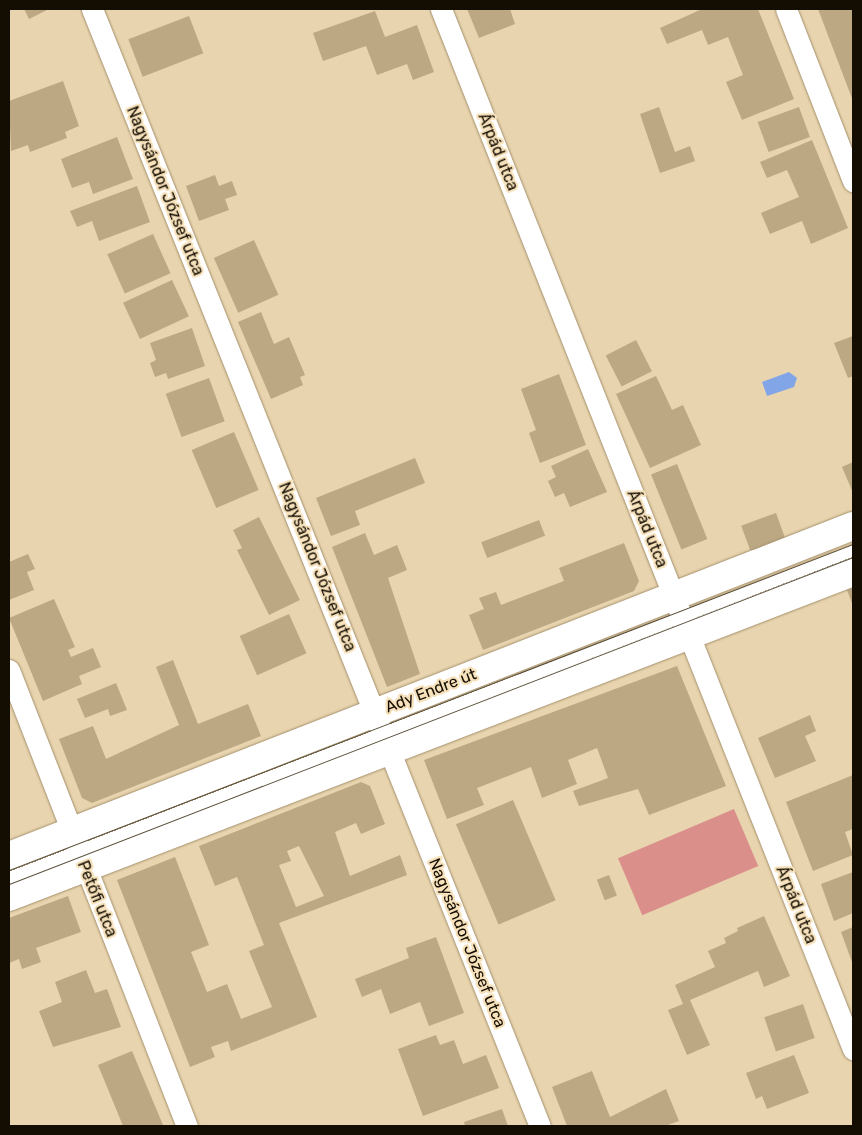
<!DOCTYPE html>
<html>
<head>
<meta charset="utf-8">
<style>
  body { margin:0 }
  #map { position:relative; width:862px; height:1135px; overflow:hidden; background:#e8d4ae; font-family:Rubik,sans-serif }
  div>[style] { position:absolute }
  .green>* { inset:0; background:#db8f8b; transform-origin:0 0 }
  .water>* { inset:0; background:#82a5e7 }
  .building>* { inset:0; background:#bca984; transform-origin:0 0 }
  .roads { filter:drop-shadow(0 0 1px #a4906d) drop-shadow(0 0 1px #a4906d) }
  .lane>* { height:11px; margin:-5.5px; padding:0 5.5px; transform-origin:5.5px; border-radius:5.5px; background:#fff }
  .street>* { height:21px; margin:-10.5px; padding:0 10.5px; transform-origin:10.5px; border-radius:10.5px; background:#fff }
  .secondary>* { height:28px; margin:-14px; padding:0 14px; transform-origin:14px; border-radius:14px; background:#fff }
  .tram>* { height:1px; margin:-0.5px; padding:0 0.5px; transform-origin:0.5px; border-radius:0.5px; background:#5d523e }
  span { translate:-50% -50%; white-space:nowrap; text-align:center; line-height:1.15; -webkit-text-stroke:4.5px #f6e1bb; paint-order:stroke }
  .street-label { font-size:16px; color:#140d02 }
  .frame { position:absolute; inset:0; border:10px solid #140d02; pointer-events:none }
</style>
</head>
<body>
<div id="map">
  <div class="green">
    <div style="left:734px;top:809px;width:62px;height:126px;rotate:67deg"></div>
  </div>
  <div class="water">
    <div style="clip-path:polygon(789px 372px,797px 378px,794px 387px,767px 396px,762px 382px)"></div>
  </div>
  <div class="building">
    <div style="clip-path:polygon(24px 9px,49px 9px,29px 19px)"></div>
    <div style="clip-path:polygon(467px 9px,510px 9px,515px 24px,479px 38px)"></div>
    <div style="clip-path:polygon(702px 9px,758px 9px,794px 99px,742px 120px,726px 82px,743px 75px,728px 37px,708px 45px,702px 30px,667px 44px,660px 28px)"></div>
    <div style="clip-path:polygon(818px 9px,853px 9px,853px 101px)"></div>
    <div style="clip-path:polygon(375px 11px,385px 37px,417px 25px,434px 72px,413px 80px,407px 64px,377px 75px,366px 46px,323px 61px,313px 33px)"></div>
    <div style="left:189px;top:16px;width:40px;height:65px;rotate:69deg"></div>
    <div style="clip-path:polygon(63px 81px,79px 126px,65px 132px,67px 138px,30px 152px,28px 145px,11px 151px,9px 101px)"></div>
    <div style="clip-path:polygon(659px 107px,675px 152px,690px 146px,695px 161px,660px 173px,640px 114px)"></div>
    <div style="left:799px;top:107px;width:32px;height:44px;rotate:70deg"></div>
    <div style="clip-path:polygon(117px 137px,133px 179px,93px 194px,89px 182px,72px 188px,61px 159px)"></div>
    <div style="clip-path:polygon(812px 140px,848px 228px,811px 244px,802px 221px,770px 234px,761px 213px,799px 197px,787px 170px,767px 178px,760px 162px)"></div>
    <div style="clip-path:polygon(215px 175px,219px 186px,232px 181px,237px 195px,225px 199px,229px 210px,199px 221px,186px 186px)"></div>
    <div style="clip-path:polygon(137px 186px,150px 222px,99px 241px,92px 221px,77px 227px,70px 211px)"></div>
    <div style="left:153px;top:234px;width:43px;height:50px;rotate:66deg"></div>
    <div style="left:254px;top:240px;width:60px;height:44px;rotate:66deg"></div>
    <div style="left:172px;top:280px;width:40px;height:54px;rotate:65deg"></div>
    <div style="clip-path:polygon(261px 312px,274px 344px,289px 337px,305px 375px,300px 377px,303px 385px,271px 399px,238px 322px)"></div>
    <div style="clip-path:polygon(192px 328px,205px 366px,168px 379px,166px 373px,155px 377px,150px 363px,156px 360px,150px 343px)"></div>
    <div style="clip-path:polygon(853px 336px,853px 376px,848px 378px,834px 343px)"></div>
    <div style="left:636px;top:340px;width:35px;height:34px;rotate:63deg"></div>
    <div style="clip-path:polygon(559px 374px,586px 445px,540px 463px,529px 433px,536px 430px,521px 389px)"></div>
    <div style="clip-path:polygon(656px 376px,672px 410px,683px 405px,701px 445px,650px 468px,616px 394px)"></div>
    <div style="left:209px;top:378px;width:46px;height:46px;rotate:70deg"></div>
    <div style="left:234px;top:432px;width:63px;height:46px;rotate:67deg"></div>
    <div style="clip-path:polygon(588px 449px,607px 492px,570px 507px,564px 493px,555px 497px,548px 481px,556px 477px,551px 466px)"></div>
    <div style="clip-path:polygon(415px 458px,425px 483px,355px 511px,360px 525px,331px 536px,316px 498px)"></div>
    <div style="clip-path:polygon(853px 462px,853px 493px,842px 467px)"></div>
    <div style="left:677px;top:464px;width:81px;height:28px;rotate:68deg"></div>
    <div style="left:776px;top:513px;width:30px;height:37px;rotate:70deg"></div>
    <div style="clip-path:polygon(259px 517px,300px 600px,269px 615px,237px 550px,242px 548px,233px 530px)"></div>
    <div style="left:539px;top:520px;width:17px;height:62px;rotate:69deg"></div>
    <div style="clip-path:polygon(365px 533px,374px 555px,397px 545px,407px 570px,388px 578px,420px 674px,387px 687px,332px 547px)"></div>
    <div style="clip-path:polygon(624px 543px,639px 581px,634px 591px,483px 650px,469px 615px,484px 609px,479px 598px,496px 592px,501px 605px,564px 581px,559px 568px)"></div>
    <div style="clip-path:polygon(28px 554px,35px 569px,27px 572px,34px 590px,9px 600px,9px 562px)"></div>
    <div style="clip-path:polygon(853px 587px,853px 606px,847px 590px)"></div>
    <div style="clip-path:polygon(54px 599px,75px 647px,68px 650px,71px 657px,93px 648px,101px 667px,79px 676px,82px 684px,43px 701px,9px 618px)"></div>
    <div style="left:289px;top:614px;width:43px;height:54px;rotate:66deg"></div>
    <div style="clip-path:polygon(173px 660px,198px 724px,248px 704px,261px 736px,92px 803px,82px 798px,59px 739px,93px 726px,106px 759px,179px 725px,156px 667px)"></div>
    <div style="clip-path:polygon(677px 666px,726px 786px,649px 815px,638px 789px,579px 806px,573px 791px,608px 778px,597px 748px,568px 760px,577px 784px,542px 798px,531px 767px,477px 788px,484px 805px,447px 819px,424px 760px)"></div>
    <div style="clip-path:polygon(116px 683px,127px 710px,110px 716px,108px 709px,85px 718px,77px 699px)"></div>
    <div style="clip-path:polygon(810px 715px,816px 731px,805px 736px,816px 761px,775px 778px,758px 738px)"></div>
    <div style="clip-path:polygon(853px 775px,853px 829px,845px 832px,853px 855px,813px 871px,786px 802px)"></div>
    <div style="clip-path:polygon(evenodd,361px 782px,370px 786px,385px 824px,361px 834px,356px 823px,335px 832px,350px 876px,400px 855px,407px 875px,279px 923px,317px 1017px,231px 1051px,228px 1041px,211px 1047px,215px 1057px,190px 1067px,117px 880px,175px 857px,209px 945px,191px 952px,207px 992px,227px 984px,241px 1019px,272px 1007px,249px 951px,264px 945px,237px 877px,215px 886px,199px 846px,361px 782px,299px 846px,324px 896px,296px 907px,279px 865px,291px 861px,287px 851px,299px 846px)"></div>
    <div style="left:513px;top:800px;width:109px;height:62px;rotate:67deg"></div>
    <div style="clip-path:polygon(853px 872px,853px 913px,834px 921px,821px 884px)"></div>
    <div style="left:609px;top:875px;width:22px;height:13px;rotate:69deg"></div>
    <div style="clip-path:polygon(68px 896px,81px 932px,36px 948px,41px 962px,22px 969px,19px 959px,9px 963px,9px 918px)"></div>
    <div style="clip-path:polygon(764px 916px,790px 976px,764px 987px,758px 971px,690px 1000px,710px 1045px,687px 1055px,668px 1010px,683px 1004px,675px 985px,715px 967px,708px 951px,726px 943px,724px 938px,738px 931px,737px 928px)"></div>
    <div style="clip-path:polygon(853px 927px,853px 965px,841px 932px)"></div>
    <div style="clip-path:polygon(436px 937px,464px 1013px,429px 1026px,420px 1002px,390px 1014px,381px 989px,362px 997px,355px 979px,409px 958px,406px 948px)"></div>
    <div style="clip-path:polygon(86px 970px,95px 993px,107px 989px,121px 1027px,53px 1047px,39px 1011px,62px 1002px,55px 982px)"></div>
    <div style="left:803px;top:1004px;width:36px;height:41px;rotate:71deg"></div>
    <div style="clip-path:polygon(436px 1035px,440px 1045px,454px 1040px,463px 1064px,486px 1055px,499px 1088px,423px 1116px,398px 1049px)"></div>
    <div style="clip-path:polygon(132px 1051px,163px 1125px,159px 1126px,123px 1126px,98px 1065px)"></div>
    <div style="clip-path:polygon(794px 1055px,809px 1093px,767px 1109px,762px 1096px,756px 1099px,746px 1073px)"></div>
    <div style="clip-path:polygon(592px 1071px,610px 1117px,666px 1089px,679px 1121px,665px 1126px,567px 1126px,552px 1087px)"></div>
    <div style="clip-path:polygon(502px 1109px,508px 1126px,465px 1126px,464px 1122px)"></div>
  </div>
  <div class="roads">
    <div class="lane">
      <div style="left:9px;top:877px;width:905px;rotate:-21.18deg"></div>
    </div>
    <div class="street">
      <div style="left:92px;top:9px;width:1203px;rotate:68.15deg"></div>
      <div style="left:441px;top:9px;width:1119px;rotate:68.39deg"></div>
      <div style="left:786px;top:9px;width:185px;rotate:68.7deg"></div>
      <div style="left:9px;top:670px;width:490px;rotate:68.7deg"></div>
    </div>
    <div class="secondary">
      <div style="left:9px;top:856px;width:906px;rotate:-21.36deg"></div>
      <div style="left:9px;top:897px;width:904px;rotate:-21.06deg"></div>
    </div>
  </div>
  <div class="tram">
    <div style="left:9px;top:870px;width:905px;rotate:-21.12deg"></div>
    <div style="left:9px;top:884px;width:905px;rotate:-21.18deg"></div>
  </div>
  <div class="street-label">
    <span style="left:498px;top:152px;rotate:68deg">Árpád utca</span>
    <span style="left:165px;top:191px;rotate:68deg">Nagysándor József utca</span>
    <span style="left:647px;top:529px;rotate:68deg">Árpád utca</span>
    <span style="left:317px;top:567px;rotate:68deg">Nagysándor József utca</span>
    <span style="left:431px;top:691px;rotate:-21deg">Ady Endre út</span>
    <span style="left:97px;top:899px;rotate:68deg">Petőfi utca</span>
    <span style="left:796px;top:905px;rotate:68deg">Árpád utca</span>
    <span style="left:467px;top:943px;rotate:68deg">Nagysándor József utca</span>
  </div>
  <div class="frame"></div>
</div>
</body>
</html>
